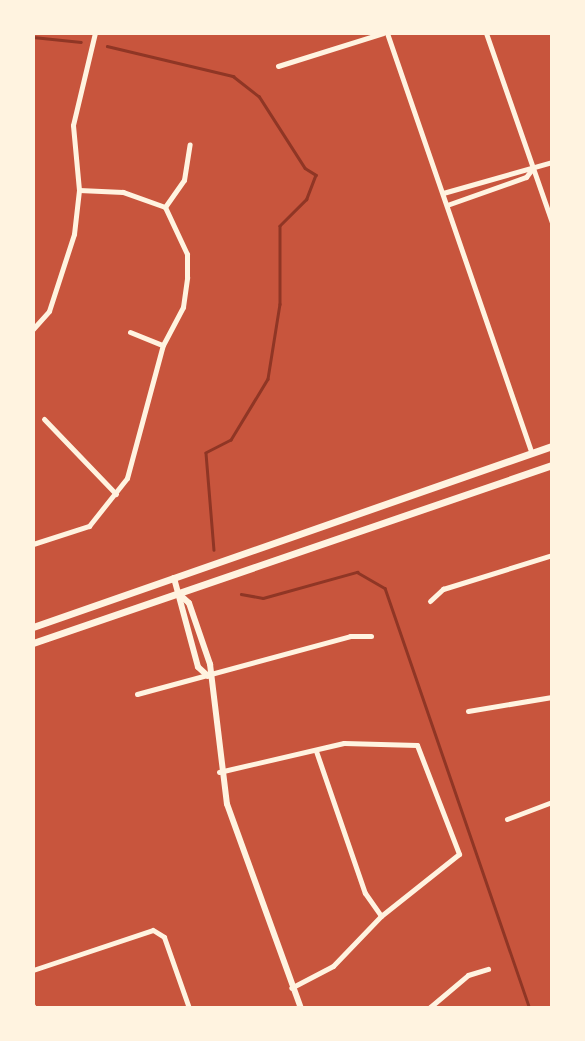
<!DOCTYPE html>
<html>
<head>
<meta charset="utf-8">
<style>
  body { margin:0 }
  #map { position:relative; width:585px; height:1041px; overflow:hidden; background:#c8553d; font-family:"PT Serif",serif }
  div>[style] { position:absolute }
  .stream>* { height:2.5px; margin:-1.25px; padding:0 1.25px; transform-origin:1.25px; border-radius:1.25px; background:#8f3625 }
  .minor>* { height:5px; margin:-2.5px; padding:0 2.5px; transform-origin:2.5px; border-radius:2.5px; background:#fff3e0 }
  .tertiary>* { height:6px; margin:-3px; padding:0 3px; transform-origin:3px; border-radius:3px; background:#fff3e0 }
  .secondary>* { height:7px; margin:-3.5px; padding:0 3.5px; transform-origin:3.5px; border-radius:3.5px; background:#fff3e0 }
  span { translate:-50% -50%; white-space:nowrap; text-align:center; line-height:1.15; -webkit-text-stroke:5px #fff3e0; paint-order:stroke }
  .frame { position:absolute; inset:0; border:35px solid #fff3e0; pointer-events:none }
</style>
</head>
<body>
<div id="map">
  <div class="stream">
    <div style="left:33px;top:37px;width:48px;rotate:5.9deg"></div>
    <div style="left:107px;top:46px;width:130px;rotate:13.4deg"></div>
    <div style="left:233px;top:76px;width:33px;rotate:38deg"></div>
    <div style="left:259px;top:96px;width:85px;rotate:57.4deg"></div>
    <div style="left:305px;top:168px;width:13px;rotate:32deg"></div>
    <div style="left:316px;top:175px;width:26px;rotate:111deg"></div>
    <div style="left:307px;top:199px;width:38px;rotate:135deg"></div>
    <div style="left:280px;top:226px;width:78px;rotate:90deg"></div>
    <div style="left:280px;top:304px;width:76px;rotate:99.1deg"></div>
    <div style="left:268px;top:379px;width:71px;rotate:121.2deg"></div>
    <div style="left:231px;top:440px;width:28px;rotate:153deg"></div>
    <div style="left:206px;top:453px;width:97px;rotate:85.3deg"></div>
    <div style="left:241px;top:594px;width:22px;rotate:10deg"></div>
    <div style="left:263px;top:598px;width:98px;rotate:-15.5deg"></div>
    <div style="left:357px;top:572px;width:32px;rotate:30deg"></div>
    <div style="left:385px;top:588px;width:444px;rotate:71deg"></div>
  </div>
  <div class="minor">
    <div style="left:387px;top:33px;width:444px;rotate:71deg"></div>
    <div style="left:486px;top:33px;width:200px;rotate:70.8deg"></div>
    <div style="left:278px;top:66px;width:110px;rotate:-17.4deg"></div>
    <div style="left:443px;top:193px;width:113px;rotate:-15.9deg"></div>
    <div style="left:447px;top:205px;width:84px;rotate:-19.5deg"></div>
    <div style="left:526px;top:177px;width:11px;rotate:-52deg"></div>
    <div style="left:165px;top:207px;width:33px;rotate:-55deg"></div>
    <div style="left:184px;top:180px;width:36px;rotate:-81deg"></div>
    <div style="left:33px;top:329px;width:24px;rotate:-48deg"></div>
    <div style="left:49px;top:311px;width:81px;rotate:-72deg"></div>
    <div style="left:74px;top:234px;width:44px;rotate:-83.5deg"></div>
    <div style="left:79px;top:190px;width:65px;rotate:-95.3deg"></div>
    <div style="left:73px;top:125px;width:95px;rotate:-76.6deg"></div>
    <div style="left:130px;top:332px;width:35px;rotate:22deg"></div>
    <div style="left:44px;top:419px;width:104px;rotate:46.2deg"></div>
    <div style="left:33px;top:544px;width:59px;rotate:-17.8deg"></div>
    <div style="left:89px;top:526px;width:61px;rotate:-51.6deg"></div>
    <div style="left:127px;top:478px;width:138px;rotate:-74.9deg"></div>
    <div style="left:163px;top:345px;width:43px;rotate:-62.2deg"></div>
    <div style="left:183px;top:307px;width:30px;rotate:-82deg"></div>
    <div style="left:187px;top:277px;width:23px;rotate:-90deg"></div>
    <div style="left:187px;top:254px;width:52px;rotate:-115.1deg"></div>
    <div style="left:165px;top:207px;width:45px;rotate:-160.3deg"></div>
    <div style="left:123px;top:192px;width:44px;rotate:-177.4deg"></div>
    <div style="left:430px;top:601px;width:18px;rotate:-43deg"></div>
    <div style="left:443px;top:589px;width:114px;rotate:-17.3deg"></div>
    <div style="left:137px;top:694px;width:221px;rotate:-15.2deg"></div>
    <div style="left:350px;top:636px;width:21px"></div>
    <div style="left:468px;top:711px;width:85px;rotate:-9.5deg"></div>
    <div style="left:316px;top:751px;width:150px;rotate:71deg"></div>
    <div style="left:365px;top:893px;width:28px;rotate:55deg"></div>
    <div style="left:219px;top:772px;width:128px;rotate:-13.1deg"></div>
    <div style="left:344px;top:743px;width:73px;rotate:1.6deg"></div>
    <div style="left:417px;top:745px;width:117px;rotate:68.9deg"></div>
    <div style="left:459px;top:854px;width:100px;rotate:141.5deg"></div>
    <div style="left:381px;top:916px;width:69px;rotate:133.8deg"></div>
    <div style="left:333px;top:966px;width:47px;rotate:152.4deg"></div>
    <div style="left:507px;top:819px;width:48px;rotate:-20.7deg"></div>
    <div style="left:33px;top:970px;width:126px;rotate:-18.4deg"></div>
    <div style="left:153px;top:930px;width:13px;rotate:32deg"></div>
    <div style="left:164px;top:937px;width:75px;rotate:70.6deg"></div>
    <div style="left:33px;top:1006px;width:2px;rotate:63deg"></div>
    <div style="left:429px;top:1008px;width:51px;rotate:-40.2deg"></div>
    <div style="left:468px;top:975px;width:21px;rotate:-17deg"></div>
  </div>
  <div class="tertiary">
    <div style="left:174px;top:578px;width:92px;rotate:74.9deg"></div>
    <div style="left:198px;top:667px;width:13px;rotate:42deg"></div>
    <div style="left:179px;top:594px;width:13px;rotate:42deg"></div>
    <div style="left:189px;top:603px;width:65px;rotate:71deg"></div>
    <div style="left:210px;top:664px;width:141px;rotate:83.1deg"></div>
    <div style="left:227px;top:804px;width:217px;rotate:70.1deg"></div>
  </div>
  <div class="secondary">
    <div style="left:33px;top:627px;width:550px;rotate:-19.23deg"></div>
    <div style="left:33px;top:643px;width:549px;rotate:-18.93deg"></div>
  </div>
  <div class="frame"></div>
</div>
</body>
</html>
